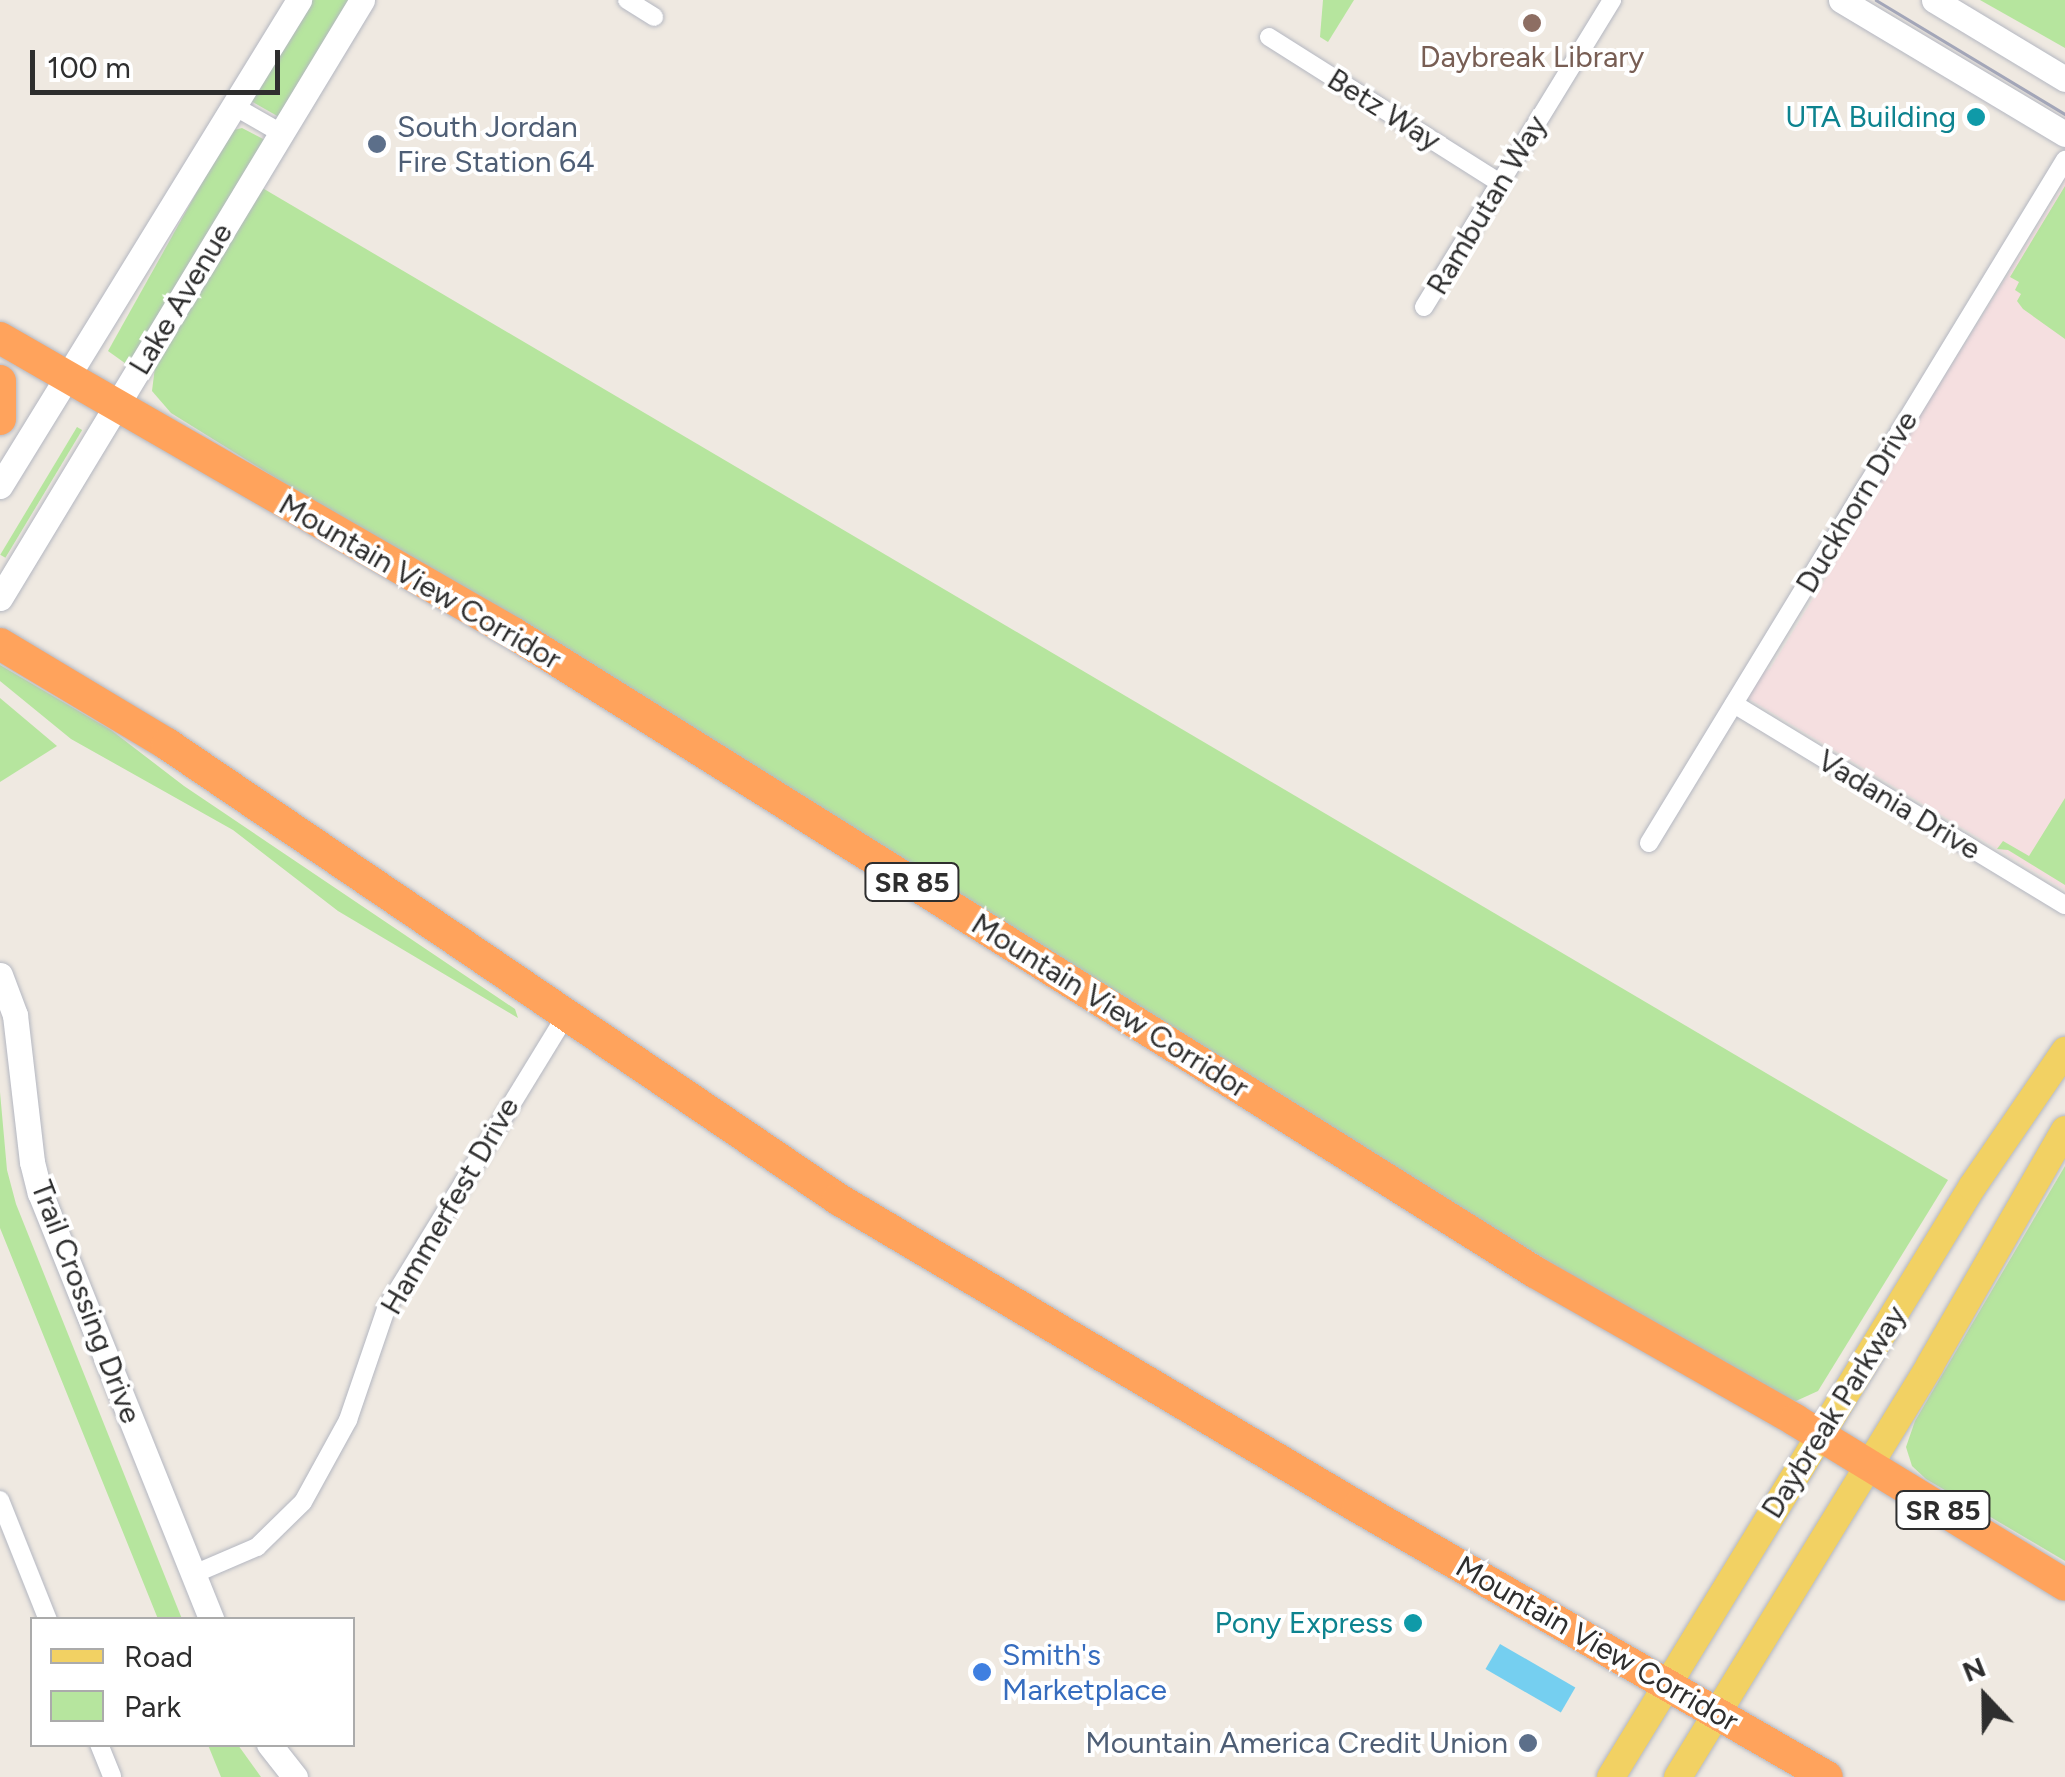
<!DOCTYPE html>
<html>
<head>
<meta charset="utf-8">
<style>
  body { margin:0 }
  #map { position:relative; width:2065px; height:1777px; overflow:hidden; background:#efe9e1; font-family:Figtree,sans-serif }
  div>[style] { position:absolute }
  .medical>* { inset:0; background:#f5dfe0 }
  .green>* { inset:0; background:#b6e59e; transform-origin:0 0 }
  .water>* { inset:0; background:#75cff0; transform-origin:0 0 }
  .roads { filter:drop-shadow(0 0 2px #b4b7c1) drop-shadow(0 0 2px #b4b7c1) }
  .street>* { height:18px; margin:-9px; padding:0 9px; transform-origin:9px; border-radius:9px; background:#fff }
  .secondary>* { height:25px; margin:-12.5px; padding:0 12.5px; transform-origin:12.5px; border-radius:12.5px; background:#fff }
  .primary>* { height:28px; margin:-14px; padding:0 14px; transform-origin:14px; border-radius:14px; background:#f2d163 }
  .highway>* { height:32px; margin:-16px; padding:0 16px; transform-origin:16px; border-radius:16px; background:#ffa35c }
  .tram>* { height:2.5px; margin:-1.25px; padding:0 1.25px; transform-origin:1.25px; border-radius:1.25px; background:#a3a6b8 }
  .dots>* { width:28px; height:28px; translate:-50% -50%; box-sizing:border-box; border:5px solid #fff; border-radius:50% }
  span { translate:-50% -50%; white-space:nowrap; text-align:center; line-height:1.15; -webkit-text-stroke:8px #fff; paint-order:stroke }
  .shield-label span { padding:2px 8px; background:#fff; border:2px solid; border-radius:8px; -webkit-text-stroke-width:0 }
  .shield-label { font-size:28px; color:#2e2e2e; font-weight:700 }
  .education-label { font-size:30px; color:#785e54 }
  .street-label { font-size:30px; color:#2e2e2e }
  .culture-label { font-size:30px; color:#0d838f }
  .right { translate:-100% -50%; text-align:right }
  .service-label { font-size:30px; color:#4e5e75 }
  .left { translate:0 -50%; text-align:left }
  .shop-label { font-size:30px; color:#366cbe }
  .legend { position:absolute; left:30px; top:1617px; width:325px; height:130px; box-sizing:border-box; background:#fff; border:2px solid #ababab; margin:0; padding:12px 18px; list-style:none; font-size:30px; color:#2e2e2e }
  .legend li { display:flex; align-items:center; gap:20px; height:50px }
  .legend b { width:50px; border:2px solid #ababab }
  .north { position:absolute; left:1935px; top:1647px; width:100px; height:100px; -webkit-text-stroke:8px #fff; paint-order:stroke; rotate:338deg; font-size:28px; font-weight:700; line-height:40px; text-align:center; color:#2e2e2e }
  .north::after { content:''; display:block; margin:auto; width:35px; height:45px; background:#2e2e2e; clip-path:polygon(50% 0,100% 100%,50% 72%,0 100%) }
  .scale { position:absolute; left:30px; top:50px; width:250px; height:45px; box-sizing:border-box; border:5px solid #2e2e2e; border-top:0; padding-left:12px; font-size:30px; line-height:35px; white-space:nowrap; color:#2e2e2e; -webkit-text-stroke:8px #fff; paint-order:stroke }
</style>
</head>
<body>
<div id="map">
  <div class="medical">
    <div style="clip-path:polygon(2065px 183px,2065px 890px,1746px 697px,1761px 672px,1770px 669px,1838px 558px,1837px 549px)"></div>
  </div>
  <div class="green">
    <div style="clip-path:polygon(312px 0,351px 0,279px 117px,251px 101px,252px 94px)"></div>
    <div style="clip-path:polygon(1323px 0,1354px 0,1328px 42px,1320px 37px)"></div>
    <div style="clip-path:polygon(1980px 0,2065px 0,2065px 48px)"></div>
    <div style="clip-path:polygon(242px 128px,265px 140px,129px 366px,108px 351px,213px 163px,234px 130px)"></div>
    <div style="clip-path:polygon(259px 186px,1948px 1180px,1818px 1391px,1796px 1401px,1781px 1397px,1727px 1368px,1324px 1127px,171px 413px,152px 391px,155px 367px)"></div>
    <div style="clip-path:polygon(2065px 186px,2065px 339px,2023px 309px,2017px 301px,2021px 294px,2015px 290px,2019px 282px,2010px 277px)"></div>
    <div style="left:77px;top:427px;width:6px;height:149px;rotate:31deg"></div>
    <div style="clip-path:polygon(0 665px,111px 730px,184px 786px,515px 1009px,518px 1018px,338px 911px,233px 830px,71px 739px,0 681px)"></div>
    <div style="clip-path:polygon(0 698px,57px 746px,0 782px)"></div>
    <div style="clip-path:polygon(2065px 798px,2065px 885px,2008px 850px,1997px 849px,2003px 841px,2029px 856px)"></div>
    <div style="clip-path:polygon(0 1092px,7px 1170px,16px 1204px,182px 1619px,158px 1619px,0 1228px)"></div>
    <div style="clip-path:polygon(2065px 1166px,2065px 1561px,1926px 1479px,1912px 1466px,1906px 1447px,1915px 1421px)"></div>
    <div style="clip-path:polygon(208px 1745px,238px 1745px,261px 1777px,221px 1777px)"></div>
  </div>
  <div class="water">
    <div style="left:1500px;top:1644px;width:87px;height:29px;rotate:30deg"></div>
  </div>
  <div class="roads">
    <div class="street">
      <div style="left:627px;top:0;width:32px;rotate:32deg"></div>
      <div style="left:1269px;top:37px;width:273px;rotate:32.3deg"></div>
      <div style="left:234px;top:106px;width:54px;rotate:29.9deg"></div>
      <div style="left:1424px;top:307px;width:360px;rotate:-58.5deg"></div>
      <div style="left:1734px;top:704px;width:387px;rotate:31.3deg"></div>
      <div style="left:1649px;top:843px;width:800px;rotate:-58.66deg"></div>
      <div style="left:0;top:1500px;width:129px;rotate:68.2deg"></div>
      <div style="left:194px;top:1574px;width:69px;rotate:-23.2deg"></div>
      <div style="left:257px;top:1547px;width:64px;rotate:-44.4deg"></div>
      <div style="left:303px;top:1502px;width:94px;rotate:-61.2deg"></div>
      <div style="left:348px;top:1420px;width:117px;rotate:-71.1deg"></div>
      <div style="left:386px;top:1309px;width:346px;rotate:-58.5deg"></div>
      <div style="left:99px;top:1744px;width:35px;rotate:68deg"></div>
    </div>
    <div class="secondary">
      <div style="left:1841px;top:0;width:261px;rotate:30.9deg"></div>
      <div style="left:1934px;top:0;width:153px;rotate:31.1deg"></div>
      <div style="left:0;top:486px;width:571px;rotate:-58.4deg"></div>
      <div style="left:0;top:598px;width:699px;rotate:-58.81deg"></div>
      <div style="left:0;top:975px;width:43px;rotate:69.4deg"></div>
      <div style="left:15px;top:1015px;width:148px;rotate:83.4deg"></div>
      <div style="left:32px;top:1162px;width:32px;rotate:76deg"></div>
      <div style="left:40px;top:1193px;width:460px;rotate:68.1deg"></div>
      <div style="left:269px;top:1744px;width:42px;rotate:51.8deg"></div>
    </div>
    <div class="primary">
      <div style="left:1611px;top:1777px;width:692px;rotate:-58.54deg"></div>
      <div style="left:1972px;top:1187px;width:165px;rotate:-55.6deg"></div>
      <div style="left:1678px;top:1777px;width:483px;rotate:-58.5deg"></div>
      <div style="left:1930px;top:1365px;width:271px;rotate:-60.1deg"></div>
    </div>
    <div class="highway">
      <div style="left:0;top:338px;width:592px;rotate:29.9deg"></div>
      <div style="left:513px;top:633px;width:1205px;rotate:32.02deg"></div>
      <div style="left:1535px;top:1272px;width:299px;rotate:29.6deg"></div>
      <div style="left:1795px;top:1420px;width:316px;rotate:31.4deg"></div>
      <div style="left:0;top:381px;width:38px;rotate:90deg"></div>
      <div style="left:0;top:644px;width:195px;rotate:30.9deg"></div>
      <div style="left:167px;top:744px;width:811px;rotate:34.14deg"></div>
      <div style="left:838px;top:1199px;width:604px;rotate:30.64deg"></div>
      <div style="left:1358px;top:1507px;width:541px;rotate:29.93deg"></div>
    </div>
  </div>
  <div class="tram">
    <div style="left:1876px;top:0;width:221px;rotate:31.1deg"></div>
  </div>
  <div class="dots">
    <div style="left:1532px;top:23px;background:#8d6e63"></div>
    <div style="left:1976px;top:117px;background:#0f9aa8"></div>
    <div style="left:377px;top:144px;background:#5c6f8a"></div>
    <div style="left:1413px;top:1623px;background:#0f9aa8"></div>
    <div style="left:982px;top:1672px;background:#3f7fe0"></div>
    <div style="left:1528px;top:1743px;background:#5c6f8a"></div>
  </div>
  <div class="shield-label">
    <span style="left:912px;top:882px">SR 85</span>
    <span style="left:1943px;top:1510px">SR 85</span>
  </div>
  <div class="education-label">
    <span style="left:1532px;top:57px">Daybreak Library</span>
  </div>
  <div class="street-label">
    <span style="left:1384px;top:110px;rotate:32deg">Betz Way</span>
    <span style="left:1487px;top:205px;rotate:-59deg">Rambutan Way</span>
    <span style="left:181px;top:299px;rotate:-59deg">Lake Avenue</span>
    <span style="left:1857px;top:502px;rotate:-59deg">Duckhorn Drive</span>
    <span style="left:420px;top:582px;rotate:30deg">Mountain View Corridor</span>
    <span style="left:1899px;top:805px;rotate:31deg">Vadania Drive</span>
    <span style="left:1110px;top:1006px;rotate:32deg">Mountain View Corridor</span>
    <span style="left:450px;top:1206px;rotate:-60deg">Hammerfest Drive</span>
    <span style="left:86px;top:1302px;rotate:69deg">Trail Crossing Drive</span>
    <span style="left:1834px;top:1412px;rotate:-58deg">Daybreak Parkway</span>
    <span style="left:1597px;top:1644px;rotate:30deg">Mountain View Corridor</span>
  </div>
  <div class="culture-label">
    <span class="right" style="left:1956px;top:117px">UTA Building</span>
    <span class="right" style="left:1393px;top:1623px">Pony Express</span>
  </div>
  <div class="service-label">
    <span class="left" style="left:397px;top:144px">South Jordan<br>Fire Station 64</span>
    <span class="right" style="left:1508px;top:1743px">Mountain America Credit Union</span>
  </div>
  <div class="shop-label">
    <span class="left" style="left:1002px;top:1672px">Smith's<br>Marketplace</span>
  </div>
  <ul class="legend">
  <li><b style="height:12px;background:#f2d163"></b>Road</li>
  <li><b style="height:28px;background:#b6e59e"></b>Park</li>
  </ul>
  <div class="north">N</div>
  <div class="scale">100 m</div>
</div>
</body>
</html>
